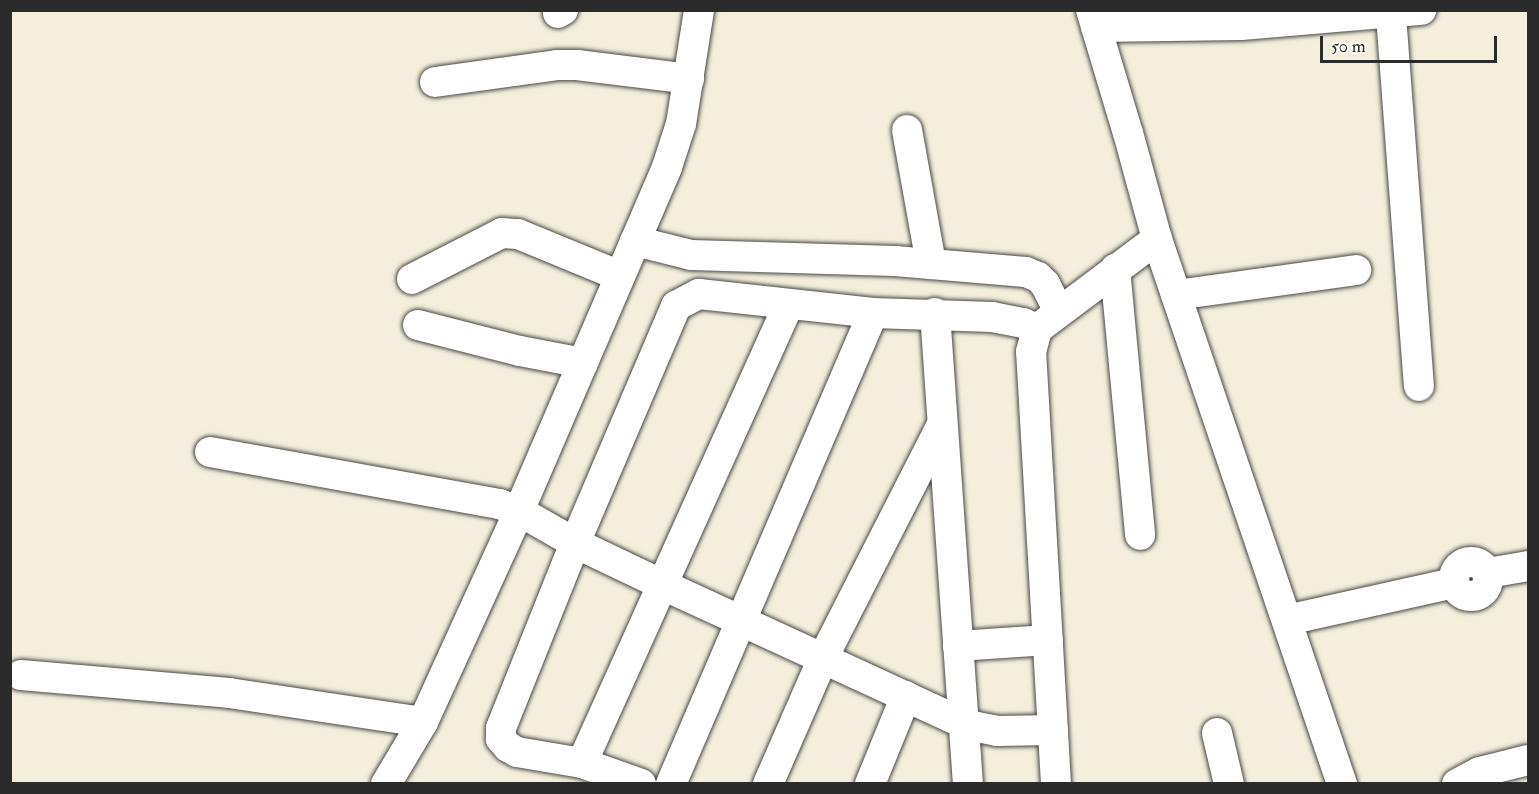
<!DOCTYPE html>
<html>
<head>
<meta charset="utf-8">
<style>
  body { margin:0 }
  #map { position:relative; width:1539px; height:794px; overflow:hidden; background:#f3efdc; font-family:"IM FELL Double Pica",serif }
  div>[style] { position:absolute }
  .roads { filter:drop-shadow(0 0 2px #494846) drop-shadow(0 0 2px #494846) }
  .minor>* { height:30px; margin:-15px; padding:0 15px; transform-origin:15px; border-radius:15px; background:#fff }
  .minor>.ring { margin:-15px; padding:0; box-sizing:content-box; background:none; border:30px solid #fff; border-radius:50% }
  span { translate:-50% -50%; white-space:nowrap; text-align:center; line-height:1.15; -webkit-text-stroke:4.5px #fdfcf7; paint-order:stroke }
  .frame { position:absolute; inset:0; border:12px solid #2b2b2b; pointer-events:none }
  .scale { position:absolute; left:1320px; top:36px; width:177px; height:27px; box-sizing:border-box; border:3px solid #2b2b2b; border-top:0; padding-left:8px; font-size:18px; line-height:21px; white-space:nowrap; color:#2b2b2b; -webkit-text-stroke:4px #fdfcf7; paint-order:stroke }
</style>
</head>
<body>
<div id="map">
  <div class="roads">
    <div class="minor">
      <div style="left:1091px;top:10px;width:128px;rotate:73.3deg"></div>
      <div style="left:1128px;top:133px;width:110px;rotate:74.7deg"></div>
      <div style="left:1157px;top:239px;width:576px;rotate:71.25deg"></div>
      <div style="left:558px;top:13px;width:6px;rotate:-31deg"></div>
      <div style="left:1391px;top:15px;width:372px;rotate:85.7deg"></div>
      <div style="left:1096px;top:27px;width:145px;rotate:-0.8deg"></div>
      <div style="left:1241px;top:25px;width:181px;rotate:-4.8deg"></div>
      <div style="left:435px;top:82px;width:123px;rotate:-7.9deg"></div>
      <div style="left:557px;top:65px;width:20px"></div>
      <div style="left:577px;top:65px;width:113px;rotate:7.1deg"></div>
      <div style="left:907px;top:130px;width:136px;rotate:79.8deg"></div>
      <div style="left:635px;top:241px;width:58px;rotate:14deg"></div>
      <div style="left:691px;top:255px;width:204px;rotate:1.7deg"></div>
      <div style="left:895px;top:261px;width:131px;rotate:4.8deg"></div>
      <div style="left:1026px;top:272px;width:13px;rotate:23deg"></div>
      <div style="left:1038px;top:277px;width:10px;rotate:45deg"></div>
      <div style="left:1045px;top:284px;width:30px;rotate:63deg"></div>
      <div style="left:1115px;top:269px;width:267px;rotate:84.6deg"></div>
      <div style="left:412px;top:279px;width:101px;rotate:-27.1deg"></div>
      <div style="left:502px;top:233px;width:16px;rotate:4deg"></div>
      <div style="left:518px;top:234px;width:110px;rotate:22.4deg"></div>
      <div style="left:1176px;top:295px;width:182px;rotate:-7.9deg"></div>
      <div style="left:935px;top:313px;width:472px;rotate:86deg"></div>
      <div style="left:418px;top:325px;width:105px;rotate:14.3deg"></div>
      <div style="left:520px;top:351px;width:64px;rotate:10.8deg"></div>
      <div style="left:210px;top:452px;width:294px;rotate:10.2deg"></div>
      <div style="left:499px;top:504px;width:21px;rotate:19deg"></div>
      <div style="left:519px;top:511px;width:64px;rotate:29.7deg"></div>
      <div style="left:575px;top:543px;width:98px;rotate:25.5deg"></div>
      <div style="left:663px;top:585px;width:318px;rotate:24.7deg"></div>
      <div style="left:952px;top:718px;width:27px;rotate:20deg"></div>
      <div style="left:977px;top:727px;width:20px;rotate:11deg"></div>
      <div style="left:997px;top:731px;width:56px;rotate:-1deg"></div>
      <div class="ring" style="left:1454px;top:562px;width:4px;height:4px"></div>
      <div style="left:1488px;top:573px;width:41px;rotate:-9.9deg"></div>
      <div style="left:1287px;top:620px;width:171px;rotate:-12.5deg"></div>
      <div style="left:958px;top:646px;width:90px;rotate:-3.8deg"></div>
      <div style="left:21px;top:675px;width:209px;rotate:4.9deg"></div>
      <div style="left:229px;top:693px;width:196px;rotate:8.5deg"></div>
      <div style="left:1217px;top:733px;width:52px;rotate:76.8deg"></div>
      <div style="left:582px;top:763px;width:501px;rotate:-65.74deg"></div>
      <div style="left:386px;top:784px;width:72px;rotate:-59.2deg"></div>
      <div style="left:423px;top:722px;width:232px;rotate:-65.5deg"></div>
      <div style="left:519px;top:511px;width:374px;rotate:-66.7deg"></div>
      <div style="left:667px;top:167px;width:45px;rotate:-72deg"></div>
      <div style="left:681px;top:124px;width:115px;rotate:-81deg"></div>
      <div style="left:641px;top:784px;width:63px;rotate:-160.4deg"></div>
      <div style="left:582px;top:763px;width:66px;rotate:-170.4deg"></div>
      <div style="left:517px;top:752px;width:10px;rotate:-151deg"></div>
      <div style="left:508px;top:747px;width:11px;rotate:-131deg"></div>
      <div style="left:501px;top:739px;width:11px;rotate:-90deg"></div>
      <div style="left:501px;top:728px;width:199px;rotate:-68.2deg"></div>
      <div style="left:575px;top:543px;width:258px;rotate:-66.9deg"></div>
      <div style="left:676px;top:306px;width:26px;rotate:-28deg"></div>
      <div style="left:699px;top:294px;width:175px;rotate:6.2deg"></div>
      <div style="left:873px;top:313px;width:119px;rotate:1.9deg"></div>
      <div style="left:992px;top:317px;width:32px;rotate:11deg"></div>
      <div style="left:1023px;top:323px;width:15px;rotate:23deg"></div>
      <div style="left:671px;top:784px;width:512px;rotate:-66.79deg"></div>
      <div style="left:768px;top:784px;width:137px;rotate:-66.4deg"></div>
      <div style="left:823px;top:658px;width:260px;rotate:-63deg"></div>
      <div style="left:870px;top:784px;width:95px;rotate:-67.8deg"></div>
      <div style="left:1056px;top:784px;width:433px;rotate:-93.3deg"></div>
      <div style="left:1031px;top:352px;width:24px;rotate:-75deg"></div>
      <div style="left:1037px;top:329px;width:150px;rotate:-36.9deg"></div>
      <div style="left:1457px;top:784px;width:26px;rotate:-28deg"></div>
      <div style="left:1480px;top:772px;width:49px;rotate:-14deg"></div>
    </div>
  </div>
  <div class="frame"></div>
  <div class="scale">50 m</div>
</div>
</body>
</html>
